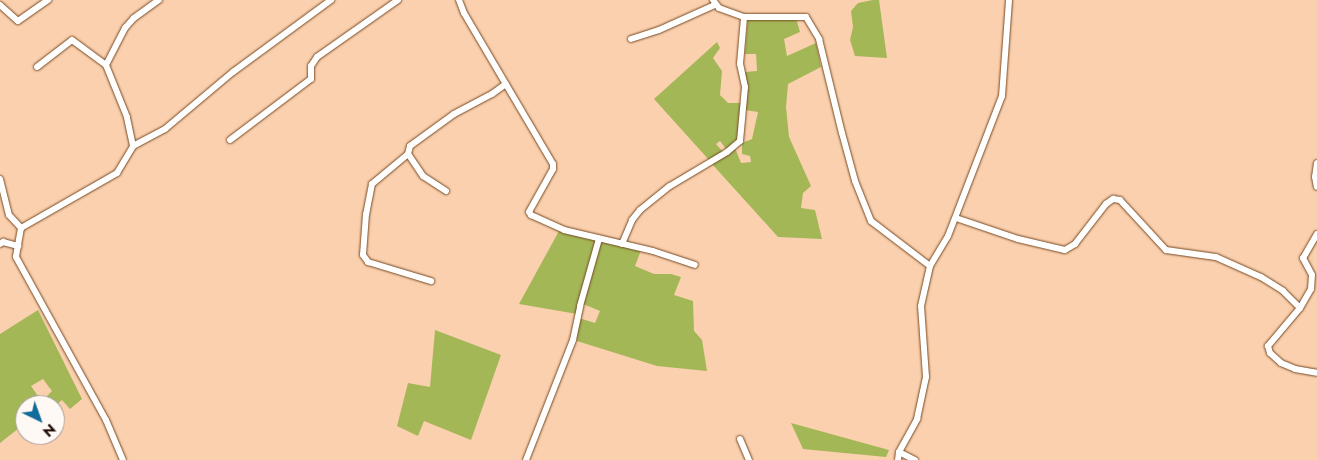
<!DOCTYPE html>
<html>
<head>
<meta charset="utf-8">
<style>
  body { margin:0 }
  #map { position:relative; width:1317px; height:460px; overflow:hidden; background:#fbd0ae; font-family:Jost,sans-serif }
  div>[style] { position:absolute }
  .green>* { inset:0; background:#a3b757 }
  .roads { filter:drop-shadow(0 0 1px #774921) drop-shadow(0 0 1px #774921) }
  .minor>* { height:6px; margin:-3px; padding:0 3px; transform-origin:3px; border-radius:3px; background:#fff }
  span { translate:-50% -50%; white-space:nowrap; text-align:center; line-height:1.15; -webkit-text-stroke:5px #fff9f5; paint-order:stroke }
  .north { position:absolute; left:15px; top:395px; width:50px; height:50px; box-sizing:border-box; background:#fff9f5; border:1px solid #a39893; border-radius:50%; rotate:138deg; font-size:14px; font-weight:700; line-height:20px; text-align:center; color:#190700 }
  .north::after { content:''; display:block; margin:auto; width:18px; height:22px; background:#116b9b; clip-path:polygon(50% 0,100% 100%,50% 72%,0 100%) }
</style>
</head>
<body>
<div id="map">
  <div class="green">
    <div style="clip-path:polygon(873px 0,879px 0,887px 58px,855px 56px,850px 40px,853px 27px,851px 11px,858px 3px)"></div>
    <div style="clip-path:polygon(748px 18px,796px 18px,800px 32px,784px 39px,787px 56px,816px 43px,821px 67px,788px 84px,786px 107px,789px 137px,811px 186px,803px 193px,801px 208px,815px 210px,822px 239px,778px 237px,712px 164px,735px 148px,741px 163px,751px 162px,750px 156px,742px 154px,742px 143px,752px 139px,758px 112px,745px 110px,745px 72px,757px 71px,756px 54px,745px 54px)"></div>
    <div style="clip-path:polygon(717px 42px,720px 48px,713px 58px,722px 71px,720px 95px,728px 103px,742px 103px,737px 142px,727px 150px,720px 141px,716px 144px,723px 152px,709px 160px,654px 99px)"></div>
    <div style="clip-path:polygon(559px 231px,597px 240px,577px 314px,519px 304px)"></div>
    <div style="clip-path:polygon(599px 240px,641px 250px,635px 266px,654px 274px,671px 274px,681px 277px,674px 295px,693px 301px,694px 331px,702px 340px,707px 371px,657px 366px,577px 341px,579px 318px,595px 323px,600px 311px,583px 304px)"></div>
    <div style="clip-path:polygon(38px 310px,82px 399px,70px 409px,62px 400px,55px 406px,50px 405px,46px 397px,52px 391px,43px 379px,31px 386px,44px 405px,25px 405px,25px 434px,19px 428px,0 443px,0 334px)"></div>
    <div style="clip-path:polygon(435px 330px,501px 355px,471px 440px,424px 421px,418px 436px,397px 426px,408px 383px,430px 387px)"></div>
    <div style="clip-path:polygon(791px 423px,889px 450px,886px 457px,803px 449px)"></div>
  </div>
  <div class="roads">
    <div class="minor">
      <div style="left:459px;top:0;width:14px;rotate:69deg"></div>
      <div style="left:464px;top:13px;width:175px;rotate:59.5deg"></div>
      <div style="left:553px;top:164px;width:5px;rotate:90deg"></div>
      <div style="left:553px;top:169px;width:49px;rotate:119.2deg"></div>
      <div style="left:529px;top:212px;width:4px;rotate:56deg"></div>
      <div style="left:531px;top:215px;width:36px;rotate:24deg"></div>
      <div style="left:564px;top:230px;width:91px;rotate:13.3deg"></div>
      <div style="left:653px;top:251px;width:44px;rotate:18.4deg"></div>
      <div style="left:713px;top:0;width:10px;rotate:53deg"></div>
      <div style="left:719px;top:8px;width:27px;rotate:20deg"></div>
      <div style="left:744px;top:17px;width:62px"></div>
      <div style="left:806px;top:17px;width:26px;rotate:59deg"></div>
      <div style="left:819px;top:39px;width:97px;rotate:76.3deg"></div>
      <div style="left:842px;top:133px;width:50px;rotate:74.8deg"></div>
      <div style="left:855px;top:181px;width:43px;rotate:68.2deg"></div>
      <div style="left:871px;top:221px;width:74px;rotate:37.3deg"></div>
      <div style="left:0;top:5px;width:24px;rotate:42deg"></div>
      <div style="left:18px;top:21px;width:37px;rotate:-35deg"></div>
      <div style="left:631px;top:39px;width:29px;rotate:-18deg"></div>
      <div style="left:659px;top:30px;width:61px;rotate:-24.1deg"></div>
      <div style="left:37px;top:67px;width:44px;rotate:-37.6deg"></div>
      <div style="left:72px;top:40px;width:42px;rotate:36.3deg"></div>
      <div style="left:230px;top:140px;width:101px;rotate:-37deg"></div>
      <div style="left:311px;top:79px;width:13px;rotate:-90deg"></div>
      <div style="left:311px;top:66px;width:11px;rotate:-56deg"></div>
      <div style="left:317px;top:57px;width:99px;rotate:-35.1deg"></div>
      <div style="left:133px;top:146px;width:36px;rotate:-28deg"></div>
      <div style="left:165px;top:129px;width:89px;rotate:-40deg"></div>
      <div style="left:233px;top:72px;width:122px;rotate:-36.3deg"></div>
      <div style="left:408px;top:154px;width:47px;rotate:140.2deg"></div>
      <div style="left:372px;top:184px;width:31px;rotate:101deg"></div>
      <div style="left:366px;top:214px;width:41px;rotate:94.2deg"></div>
      <div style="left:363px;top:255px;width:9px;rotate:54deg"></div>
      <div style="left:368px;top:262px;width:66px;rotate:16.8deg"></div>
      <div style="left:1317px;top:163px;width:14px;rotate:98deg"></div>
      <div style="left:1315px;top:177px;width:10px;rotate:79deg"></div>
      <div style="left:0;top:179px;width:37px;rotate:76deg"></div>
      <div style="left:9px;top:215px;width:18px;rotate:47deg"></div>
      <div style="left:21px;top:228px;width:29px;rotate:100deg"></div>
      <div style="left:16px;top:257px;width:186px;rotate:61.1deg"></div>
      <div style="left:106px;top:420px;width:43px;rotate:67deg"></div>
      <div style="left:446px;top:191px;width:27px;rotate:-147deg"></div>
      <div style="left:423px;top:176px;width:27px;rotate:-124deg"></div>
      <div style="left:408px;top:154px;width:8px;rotate:-76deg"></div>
      <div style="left:410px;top:146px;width:54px;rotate:-36deg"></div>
      <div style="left:454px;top:114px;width:43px;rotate:-27.8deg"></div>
      <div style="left:492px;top:94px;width:17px;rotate:-36deg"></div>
      <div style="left:956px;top:218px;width:65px;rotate:18.7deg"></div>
      <div style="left:1018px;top:239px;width:48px;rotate:13.2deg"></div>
      <div style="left:1065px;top:250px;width:12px;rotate:-31deg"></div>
      <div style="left:1075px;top:244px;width:51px;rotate:-52.2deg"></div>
      <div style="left:1106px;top:204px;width:9px;rotate:-36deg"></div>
      <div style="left:1113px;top:199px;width:7px;rotate:8deg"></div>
      <div style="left:1120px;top:200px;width:68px;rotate:47.4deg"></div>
      <div style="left:1166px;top:250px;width:50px;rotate:8deg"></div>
      <div style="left:1216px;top:257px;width:49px;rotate:24deg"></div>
      <div style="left:1261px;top:277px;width:26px;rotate:32deg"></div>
      <div style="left:1283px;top:291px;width:24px;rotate:45deg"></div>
      <div style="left:21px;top:228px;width:111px;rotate:-29.8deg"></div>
      <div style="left:117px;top:173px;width:31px;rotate:-59deg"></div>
      <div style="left:133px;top:146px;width:30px;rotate:-102deg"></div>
      <div style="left:127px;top:117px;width:56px;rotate:-112deg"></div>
      <div style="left:106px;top:65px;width:42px;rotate:-62.8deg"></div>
      <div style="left:125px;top:28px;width:13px;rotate:-48deg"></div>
      <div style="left:134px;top:18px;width:31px;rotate:-36deg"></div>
      <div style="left:1317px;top:234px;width:28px;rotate:120deg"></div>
      <div style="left:1303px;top:258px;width:19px;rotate:62deg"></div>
      <div style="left:1312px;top:275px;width:14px;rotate:94deg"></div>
      <div style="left:1311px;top:289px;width:22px;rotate:120deg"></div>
      <div style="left:1300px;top:308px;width:50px;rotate:130.1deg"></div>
      <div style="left:1268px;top:346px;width:7px;rotate:74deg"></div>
      <div style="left:1270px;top:353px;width:15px;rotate:42deg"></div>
      <div style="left:1281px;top:363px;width:15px;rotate:23deg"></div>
      <div style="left:1295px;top:369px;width:22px;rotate:10deg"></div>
      <div style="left:0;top:244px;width:4px;rotate:-34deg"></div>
      <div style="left:3px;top:242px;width:16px;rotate:15deg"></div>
      <div style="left:622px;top:244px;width:26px;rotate:-67deg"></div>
      <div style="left:632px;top:220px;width:13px;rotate:-51deg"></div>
      <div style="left:640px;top:210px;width:38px;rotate:-39deg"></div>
      <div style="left:670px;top:186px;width:66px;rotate:-30.8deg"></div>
      <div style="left:727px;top:152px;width:17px;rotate:-40deg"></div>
      <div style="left:740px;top:141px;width:54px;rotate:-84.7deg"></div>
      <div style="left:745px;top:87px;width:24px;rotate:-102deg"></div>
      <div style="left:740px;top:64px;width:47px;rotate:-85.1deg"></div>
      <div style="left:740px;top:439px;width:23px;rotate:67deg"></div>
      <div style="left:899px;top:452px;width:18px;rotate:27deg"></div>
      <div style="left:526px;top:460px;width:129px;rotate:-68.6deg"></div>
      <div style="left:573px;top:340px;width:35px;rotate:-78deg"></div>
      <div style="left:580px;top:306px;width:70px;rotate:-74.2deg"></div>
      <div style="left:898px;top:460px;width:8px;rotate:-83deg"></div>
      <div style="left:899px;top:452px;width:38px;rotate:-61deg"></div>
      <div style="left:917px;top:419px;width:43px;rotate:-77.9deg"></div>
      <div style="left:926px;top:377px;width:71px;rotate:-94deg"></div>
      <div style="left:921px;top:306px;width:41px;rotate:-77.3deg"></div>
      <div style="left:930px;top:266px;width:35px;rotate:-59deg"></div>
      <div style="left:948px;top:236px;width:150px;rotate:-68.9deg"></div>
      <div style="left:1002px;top:96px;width:96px;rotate:-85.8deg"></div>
    </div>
  </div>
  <div class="north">N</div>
</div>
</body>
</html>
